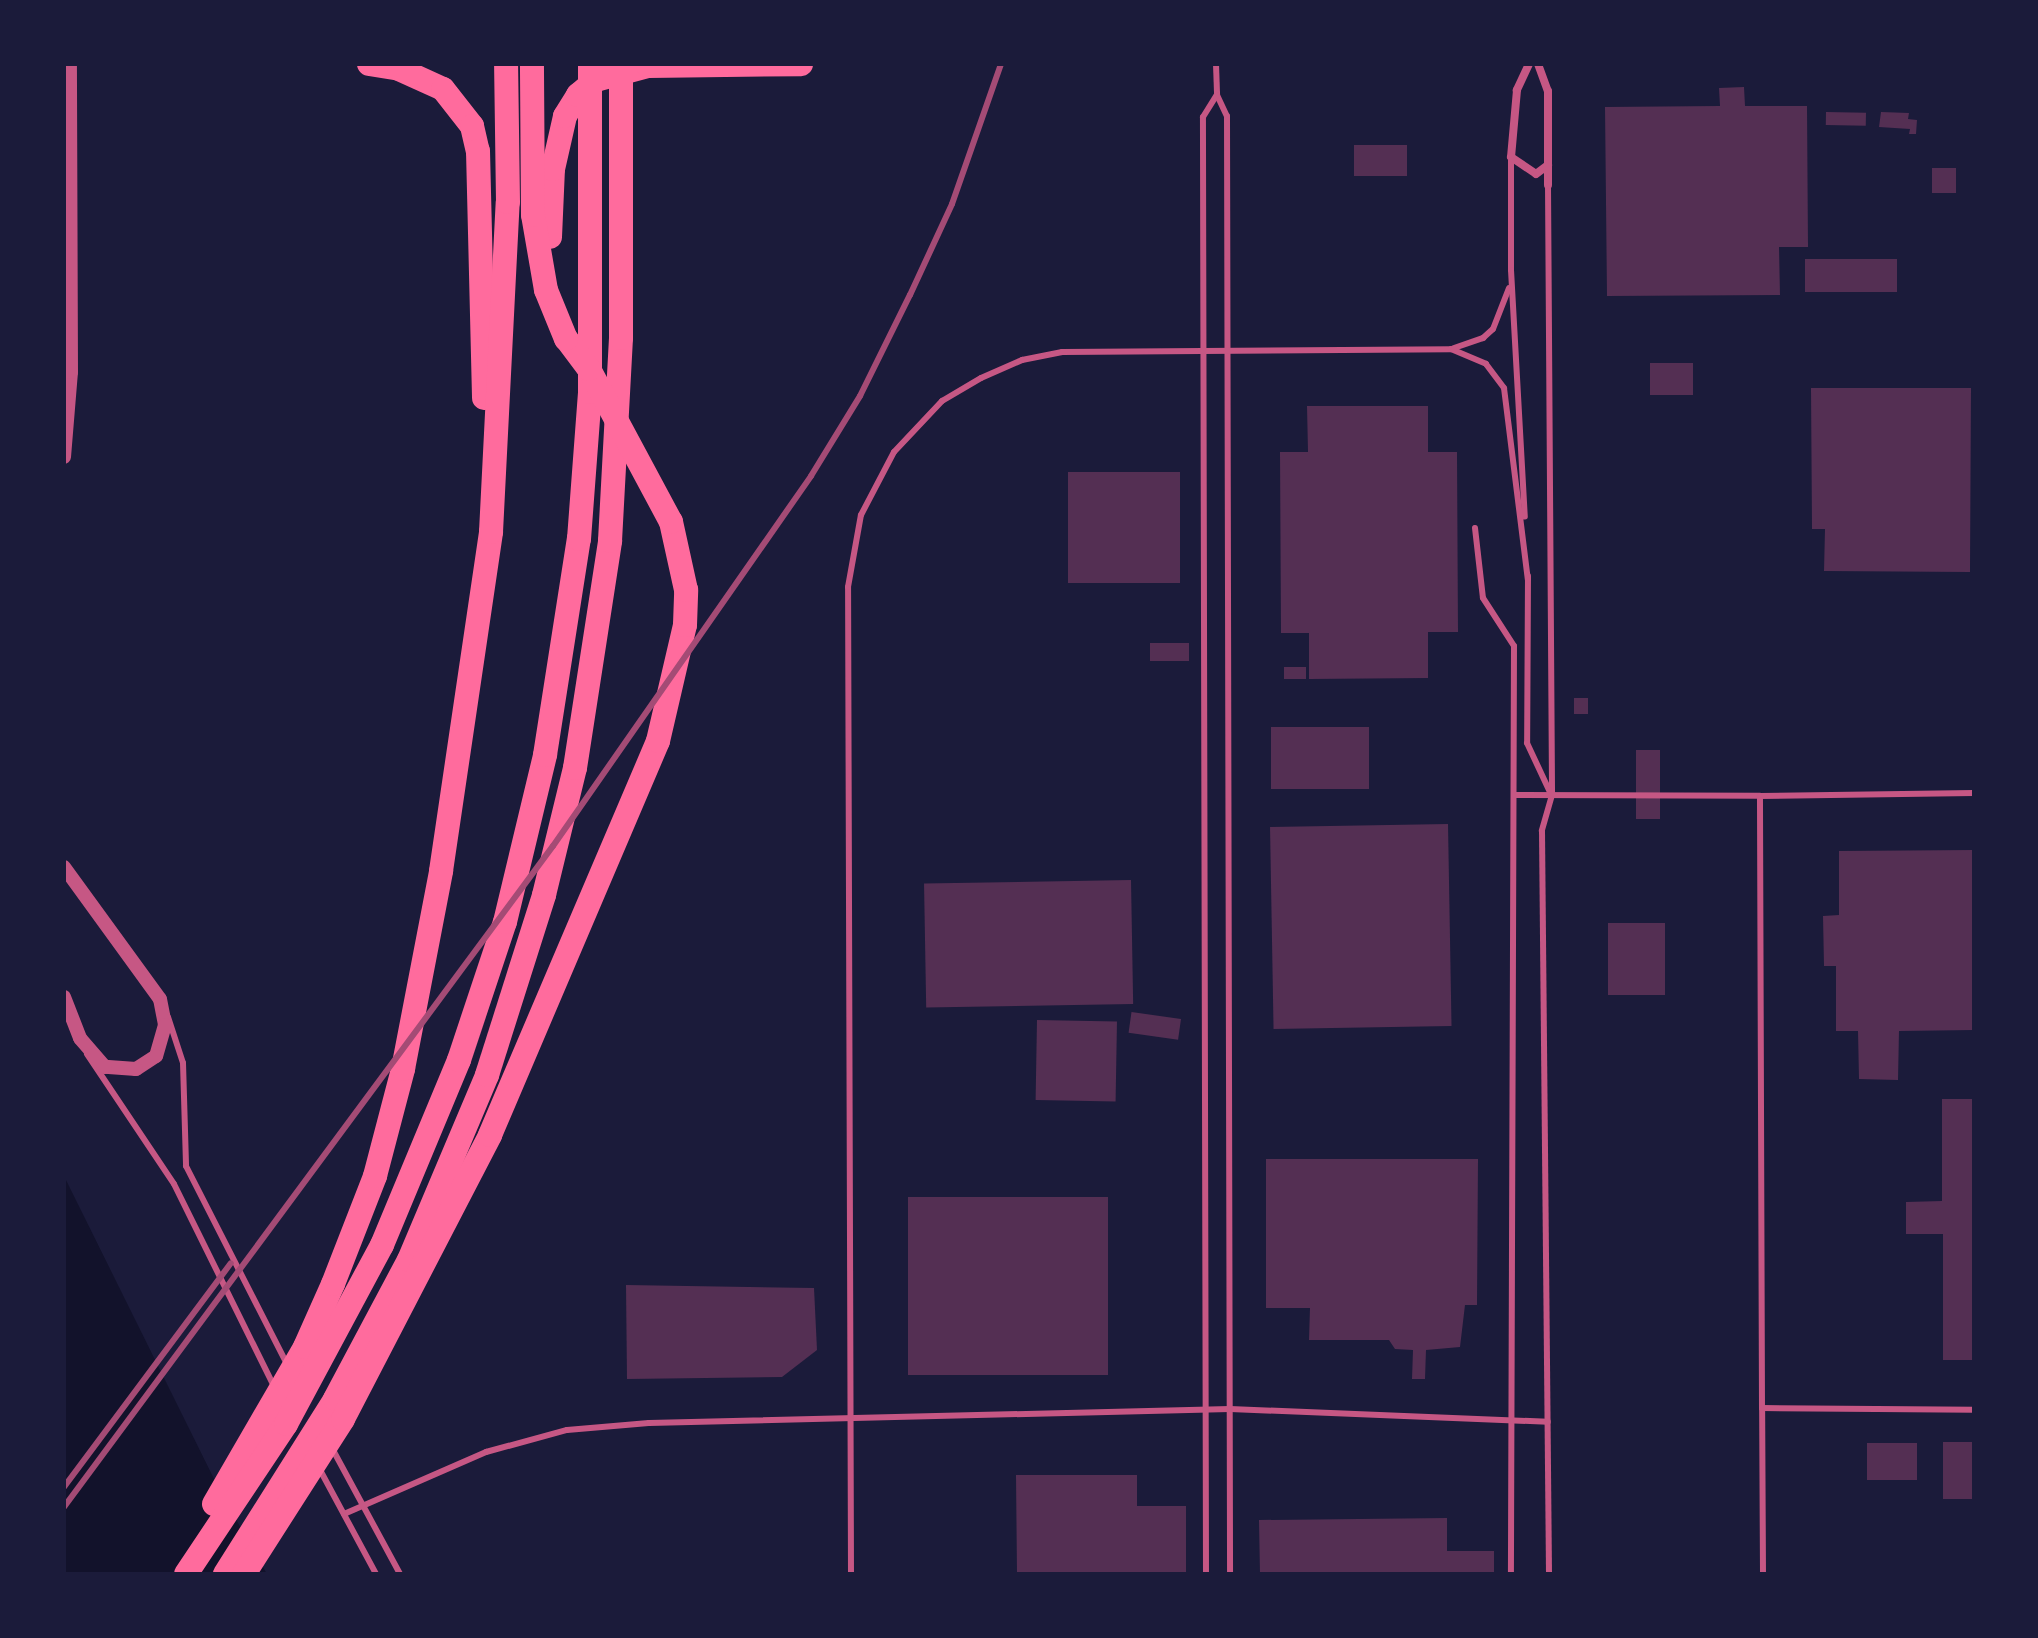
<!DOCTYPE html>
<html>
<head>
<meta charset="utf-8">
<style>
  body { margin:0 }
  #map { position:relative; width:2038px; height:1638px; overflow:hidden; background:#1b1b3a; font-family:Roboto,sans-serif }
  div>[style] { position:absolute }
  .water>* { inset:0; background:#12122b }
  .building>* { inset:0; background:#542f53; transform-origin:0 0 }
  .service>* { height:6px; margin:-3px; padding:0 3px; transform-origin:3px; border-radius:3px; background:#c65784 }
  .minor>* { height:8px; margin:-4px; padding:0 4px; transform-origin:4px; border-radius:4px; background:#c65784 }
  .tertiary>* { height:14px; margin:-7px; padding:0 7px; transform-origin:7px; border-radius:7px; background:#c65784 }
  .motorway>* { height:24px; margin:-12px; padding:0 12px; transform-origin:12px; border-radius:12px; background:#ff6b9d }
  .rail>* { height:6px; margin:-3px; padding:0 3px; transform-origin:3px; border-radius:3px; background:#a44b75 }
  span { translate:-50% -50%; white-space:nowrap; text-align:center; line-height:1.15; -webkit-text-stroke:8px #1b1b3a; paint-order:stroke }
  .frame { position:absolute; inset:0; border:66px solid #1b1b3a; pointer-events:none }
</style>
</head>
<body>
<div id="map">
  <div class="water">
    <div style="clip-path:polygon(64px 1176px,221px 1493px,267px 1574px,64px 1574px)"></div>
  </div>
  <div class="building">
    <div style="clip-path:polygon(1744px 87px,1745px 106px,1807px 106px,1808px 247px,1779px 247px,1780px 295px,1607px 296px,1605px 107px,1720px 106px,1719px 88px)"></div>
    <div style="left:1826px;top:112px;width:40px;height:13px;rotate:1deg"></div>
    <div style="clip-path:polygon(1881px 112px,1909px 113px,1908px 119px,1917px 120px,1916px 134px,1909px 134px,1910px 129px,1879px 127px)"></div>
    <div style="left:1354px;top:145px;width:53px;height:31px"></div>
    <div style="left:1932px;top:168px;width:24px;height:25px"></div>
    <div style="left:1897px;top:259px;width:33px;height:92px;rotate:90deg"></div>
    <div style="left:1650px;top:363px;width:43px;height:32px"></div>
    <div style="clip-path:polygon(1811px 388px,1971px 388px,1970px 572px,1824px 571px,1825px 529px,1812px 529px)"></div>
    <div style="clip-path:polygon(1307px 406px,1428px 406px,1428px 452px,1457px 452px,1458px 632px,1428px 632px,1428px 678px,1309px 679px,1309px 633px,1281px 633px,1280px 452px,1308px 452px)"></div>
    <div style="left:1180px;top:472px;width:111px;height:112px;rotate:90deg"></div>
    <div style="left:1150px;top:643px;width:39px;height:18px"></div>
    <div style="left:1284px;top:667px;width:22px;height:12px"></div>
    <div style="left:1574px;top:698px;width:14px;height:16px"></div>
    <div style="left:1271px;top:727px;width:98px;height:62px"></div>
    <div style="left:1636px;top:750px;width:24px;height:69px"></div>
    <div style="left:1448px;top:824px;width:202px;height:178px;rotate:89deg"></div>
    <div style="clip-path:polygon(1974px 850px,1974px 1030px,1899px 1031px,1898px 1080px,1859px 1079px,1858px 1031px,1836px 1031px,1836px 966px,1824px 966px,1823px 916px,1839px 915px,1839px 851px)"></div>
    <div style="left:1131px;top:880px;width:124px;height:207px;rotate:89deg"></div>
    <div style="left:1665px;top:923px;width:72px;height:57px;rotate:90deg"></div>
    <div style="left:1181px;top:1019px;width:21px;height:50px;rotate:98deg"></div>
    <div style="left:1037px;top:1020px;width:80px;height:80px;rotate:1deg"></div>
    <div style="clip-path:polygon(1942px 1099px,1974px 1099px,1974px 1360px,1943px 1360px,1943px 1234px,1906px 1234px,1906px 1202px,1942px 1201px)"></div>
    <div style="clip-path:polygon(1266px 1159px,1478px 1159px,1477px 1305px,1465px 1305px,1460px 1347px,1426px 1350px,1425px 1379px,1412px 1379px,1413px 1350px,1395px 1349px,1389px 1340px,1309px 1340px,1310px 1308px,1266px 1308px)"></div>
    <div style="left:1108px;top:1197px;width:178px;height:200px;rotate:90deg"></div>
    <div style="clip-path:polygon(626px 1285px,814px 1288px,817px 1350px,782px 1377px,627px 1379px)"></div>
    <div style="left:1974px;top:1442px;width:57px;height:31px;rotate:90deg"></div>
    <div style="left:1867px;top:1443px;width:50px;height:37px"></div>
    <div style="clip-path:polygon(1016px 1475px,1137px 1475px,1137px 1506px,1186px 1506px,1186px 1574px,1017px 1574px)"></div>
    <div style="clip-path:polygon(1447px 1518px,1447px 1551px,1494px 1551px,1494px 1574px,1260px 1574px,1259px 1520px)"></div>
  </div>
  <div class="service">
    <div style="left:1216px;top:64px;width:31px;rotate:88deg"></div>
    <div style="left:1217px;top:95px;width:23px;rotate:65deg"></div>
    <div style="left:1227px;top:116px;width:1458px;rotate:89.88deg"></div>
    <div style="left:1511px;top:157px;width:113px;rotate:90deg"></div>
    <div style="left:1511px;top:270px;width:247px;rotate:86.8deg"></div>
    <div style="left:1548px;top:185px;width:610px;rotate:89.62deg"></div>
    <div style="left:1552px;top:795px;width:37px;rotate:106deg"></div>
    <div style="left:1542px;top:831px;width:743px;rotate:89.46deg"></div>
    <div style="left:1454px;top:348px;width:31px;rotate:-19deg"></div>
    <div style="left:1483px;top:338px;width:13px;rotate:-42deg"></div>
    <div style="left:1493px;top:329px;width:44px;rotate:-68.7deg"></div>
    <div style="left:1475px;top:528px;width:70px;rotate:83.5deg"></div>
    <div style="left:1483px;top:598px;width:57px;rotate:57.1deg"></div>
    <div style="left:1514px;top:646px;width:928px;rotate:90.19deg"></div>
    <div style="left:1528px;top:576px;width:167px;rotate:90.3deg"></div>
    <div style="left:1527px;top:743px;width:54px;rotate:64.9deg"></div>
    <div style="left:1515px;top:795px;width:245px;rotate:0.2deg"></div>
    <div style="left:168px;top:1017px;width:48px;rotate:71.9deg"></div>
    <div style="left:183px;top:1063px;width:103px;rotate:88.3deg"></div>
    <div style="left:186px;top:1166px;width:225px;rotate:63deg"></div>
    <div style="left:87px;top:1054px;width:156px;rotate:56.2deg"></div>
    <div style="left:174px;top:1184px;width:228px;rotate:63.7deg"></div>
    <div style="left:1762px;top:1408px;width:612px;rotate:-90.19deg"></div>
    <div style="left:1760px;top:796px;width:214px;rotate:-0.8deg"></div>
    <div style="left:333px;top:1450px;width:141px;rotate:61.6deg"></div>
    <div style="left:319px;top:1468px;width:120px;rotate:61.7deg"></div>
    <div style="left:344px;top:1514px;width:155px;rotate:-23.6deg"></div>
    <div style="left:486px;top:1452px;width:84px;rotate:-15.2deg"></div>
    <div style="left:567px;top:1430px;width:82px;rotate:-4.9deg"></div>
    <div style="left:649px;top:1423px;width:581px;rotate:-1.38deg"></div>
    <div style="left:1230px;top:1409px;width:318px;rotate:2.3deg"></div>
    <div style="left:851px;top:1574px;width:987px;rotate:-90.17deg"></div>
    <div style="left:848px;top:587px;width:73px;rotate:-79.8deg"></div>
    <div style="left:861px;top:515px;width:71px;rotate:-62.4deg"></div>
    <div style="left:894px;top:452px;width:70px;rotate:-46.7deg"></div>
    <div style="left:942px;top:401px;width:45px;rotate:-30.5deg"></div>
    <div style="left:981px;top:378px;width:45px;rotate:-23.7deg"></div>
    <div style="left:1022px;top:360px;width:41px;rotate:-11.3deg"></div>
    <div style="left:1062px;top:352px;width:389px;rotate:-0.4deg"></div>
    <div style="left:1451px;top:349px;width:38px;rotate:23deg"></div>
    <div style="left:1486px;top:364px;width:30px;rotate:53deg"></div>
    <div style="left:1504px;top:388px;width:193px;rotate:82.9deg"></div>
    <div style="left:1206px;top:1574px;width:1457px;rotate:-90.12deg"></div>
    <div style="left:1203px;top:117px;width:26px;rotate:-58deg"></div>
    <div style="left:1763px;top:1574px;width:166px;rotate:-90.3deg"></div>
    <div style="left:1762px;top:1408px;width:212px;rotate:0.5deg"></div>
  </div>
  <div class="minor">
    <div style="left:1529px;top:64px;width:29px;rotate:115deg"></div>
    <div style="left:1517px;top:90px;width:67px;rotate:95.1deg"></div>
    <div style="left:1511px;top:157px;width:30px;rotate:34deg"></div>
    <div style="left:1536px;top:174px;width:15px;rotate:-37deg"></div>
    <div style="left:1538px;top:64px;width:29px;rotate:70deg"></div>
    <div style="left:1548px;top:91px;width:94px;rotate:90deg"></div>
  </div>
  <div class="tertiary">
    <div style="left:64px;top:457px;width:85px;rotate:-85.3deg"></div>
    <div style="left:71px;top:372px;width:308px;rotate:-90.2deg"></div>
    <div style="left:64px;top:867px;width:163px;rotate:54deg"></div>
    <div style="left:160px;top:999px;width:26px;rotate:79deg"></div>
    <div style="left:165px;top:1025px;width:32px;rotate:106deg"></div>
    <div style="left:156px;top:1056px;width:24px;rotate:147deg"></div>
    <div style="left:136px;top:1069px;width:31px;rotate:-176deg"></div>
    <div style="left:105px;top:1067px;width:38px;rotate:-131deg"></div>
    <div style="left:80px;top:1038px;width:44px;rotate:-111.3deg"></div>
  </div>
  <div class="motorway">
    <div style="left:369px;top:64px;width:30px;rotate:9deg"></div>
    <div style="left:399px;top:69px;width:48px;rotate:24.4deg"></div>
    <div style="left:443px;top:89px;width:47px;rotate:51.9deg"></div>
    <div style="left:472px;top:126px;width:26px;rotate:77deg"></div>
    <div style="left:478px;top:151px;width:247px;rotate:88.6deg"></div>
    <div style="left:550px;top:237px;width:68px;rotate:-87.5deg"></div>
    <div style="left:553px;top:169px;width:54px;rotate:-77.2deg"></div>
    <div style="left:565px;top:116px;width:25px;rotate:-58deg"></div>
    <div style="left:578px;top:95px;width:23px;rotate:-40deg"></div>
    <div style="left:596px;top:80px;width:54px;rotate:-15.1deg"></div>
    <div style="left:648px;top:66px;width:153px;rotate:-0.7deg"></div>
    <div style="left:214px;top:1504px;width:181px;rotate:-59.9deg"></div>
    <div style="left:305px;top:1347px;width:69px;rotate:-66deg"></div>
    <div style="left:333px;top:1284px;width:116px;rotate:-68.7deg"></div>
    <div style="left:375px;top:1176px;width:111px;rotate:-75.3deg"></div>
    <div style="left:403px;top:1069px;width:202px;rotate:-79.1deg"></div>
    <div style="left:441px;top:871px;width:343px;rotate:-81.6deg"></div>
    <div style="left:491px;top:532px;width:330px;rotate:-87.1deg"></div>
    <div style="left:508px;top:202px;width:138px;rotate:-90.8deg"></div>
    <div style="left:186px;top:1574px;width:180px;rotate:-56.3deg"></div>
    <div style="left:286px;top:1424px;width:203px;rotate:-61.8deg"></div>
    <div style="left:382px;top:1245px;width:200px;rotate:-67.4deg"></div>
    <div style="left:459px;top:1060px;width:145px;rotate:-71.6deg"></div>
    <div style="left:505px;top:922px;width:172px;rotate:-76.5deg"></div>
    <div style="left:545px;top:755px;width:219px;rotate:-81.1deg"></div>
    <div style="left:579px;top:539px;width:147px;rotate:-85.7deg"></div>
    <div style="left:590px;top:392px;width:328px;rotate:-90deg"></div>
    <div style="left:225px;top:1574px;width:207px;rotate:-57.8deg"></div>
    <div style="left:335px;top:1399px;width:157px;rotate:-62deg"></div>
    <div style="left:409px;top:1260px;width:201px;rotate:-67.1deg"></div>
    <div style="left:487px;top:1075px;width:189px;rotate:-72.4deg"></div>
    <div style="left:544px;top:895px;width:131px;rotate:-76.3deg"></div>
    <div style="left:575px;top:768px;width:230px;rotate:-81.2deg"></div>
    <div style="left:610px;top:541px;width:203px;rotate:-86.9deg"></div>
    <div style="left:621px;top:338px;width:274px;rotate:-90deg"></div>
    <div style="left:244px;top:1574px;width:184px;rotate:-57.4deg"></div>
    <div style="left:343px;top:1419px;width:320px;rotate:-62.6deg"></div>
    <div style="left:490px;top:1135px;width:428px;rotate:-66.9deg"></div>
    <div style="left:658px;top:741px;width:119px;rotate:-76.9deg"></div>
    <div style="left:685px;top:625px;width:35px;rotate:-88deg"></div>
    <div style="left:686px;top:590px;width:70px;rotate:-102.4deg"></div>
    <div style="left:671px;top:522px;width:174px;rotate:-118.2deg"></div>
    <div style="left:589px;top:369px;width:38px;rotate:-127deg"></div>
    <div style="left:566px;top:339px;width:53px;rotate:-112.2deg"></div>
    <div style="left:546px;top:290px;width:76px;rotate:-99.8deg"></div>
    <div style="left:533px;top:215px;width:151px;rotate:-90.4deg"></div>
  </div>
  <div class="rail">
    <div style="left:64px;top:1487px;width:279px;rotate:-53.3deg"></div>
    <div style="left:64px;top:1507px;width:822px;rotate:-53.51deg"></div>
    <div style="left:553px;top:846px;width:451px;rotate:-55.1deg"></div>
    <div style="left:811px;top:476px;width:94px;rotate:-58.5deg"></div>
    <div style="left:860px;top:396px;width:113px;rotate:-63.7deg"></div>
    <div style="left:910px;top:295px;width:100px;rotate:-65.2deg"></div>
    <div style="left:952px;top:204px;width:148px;rotate:-70.7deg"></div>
  </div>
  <div class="frame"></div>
</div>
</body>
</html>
